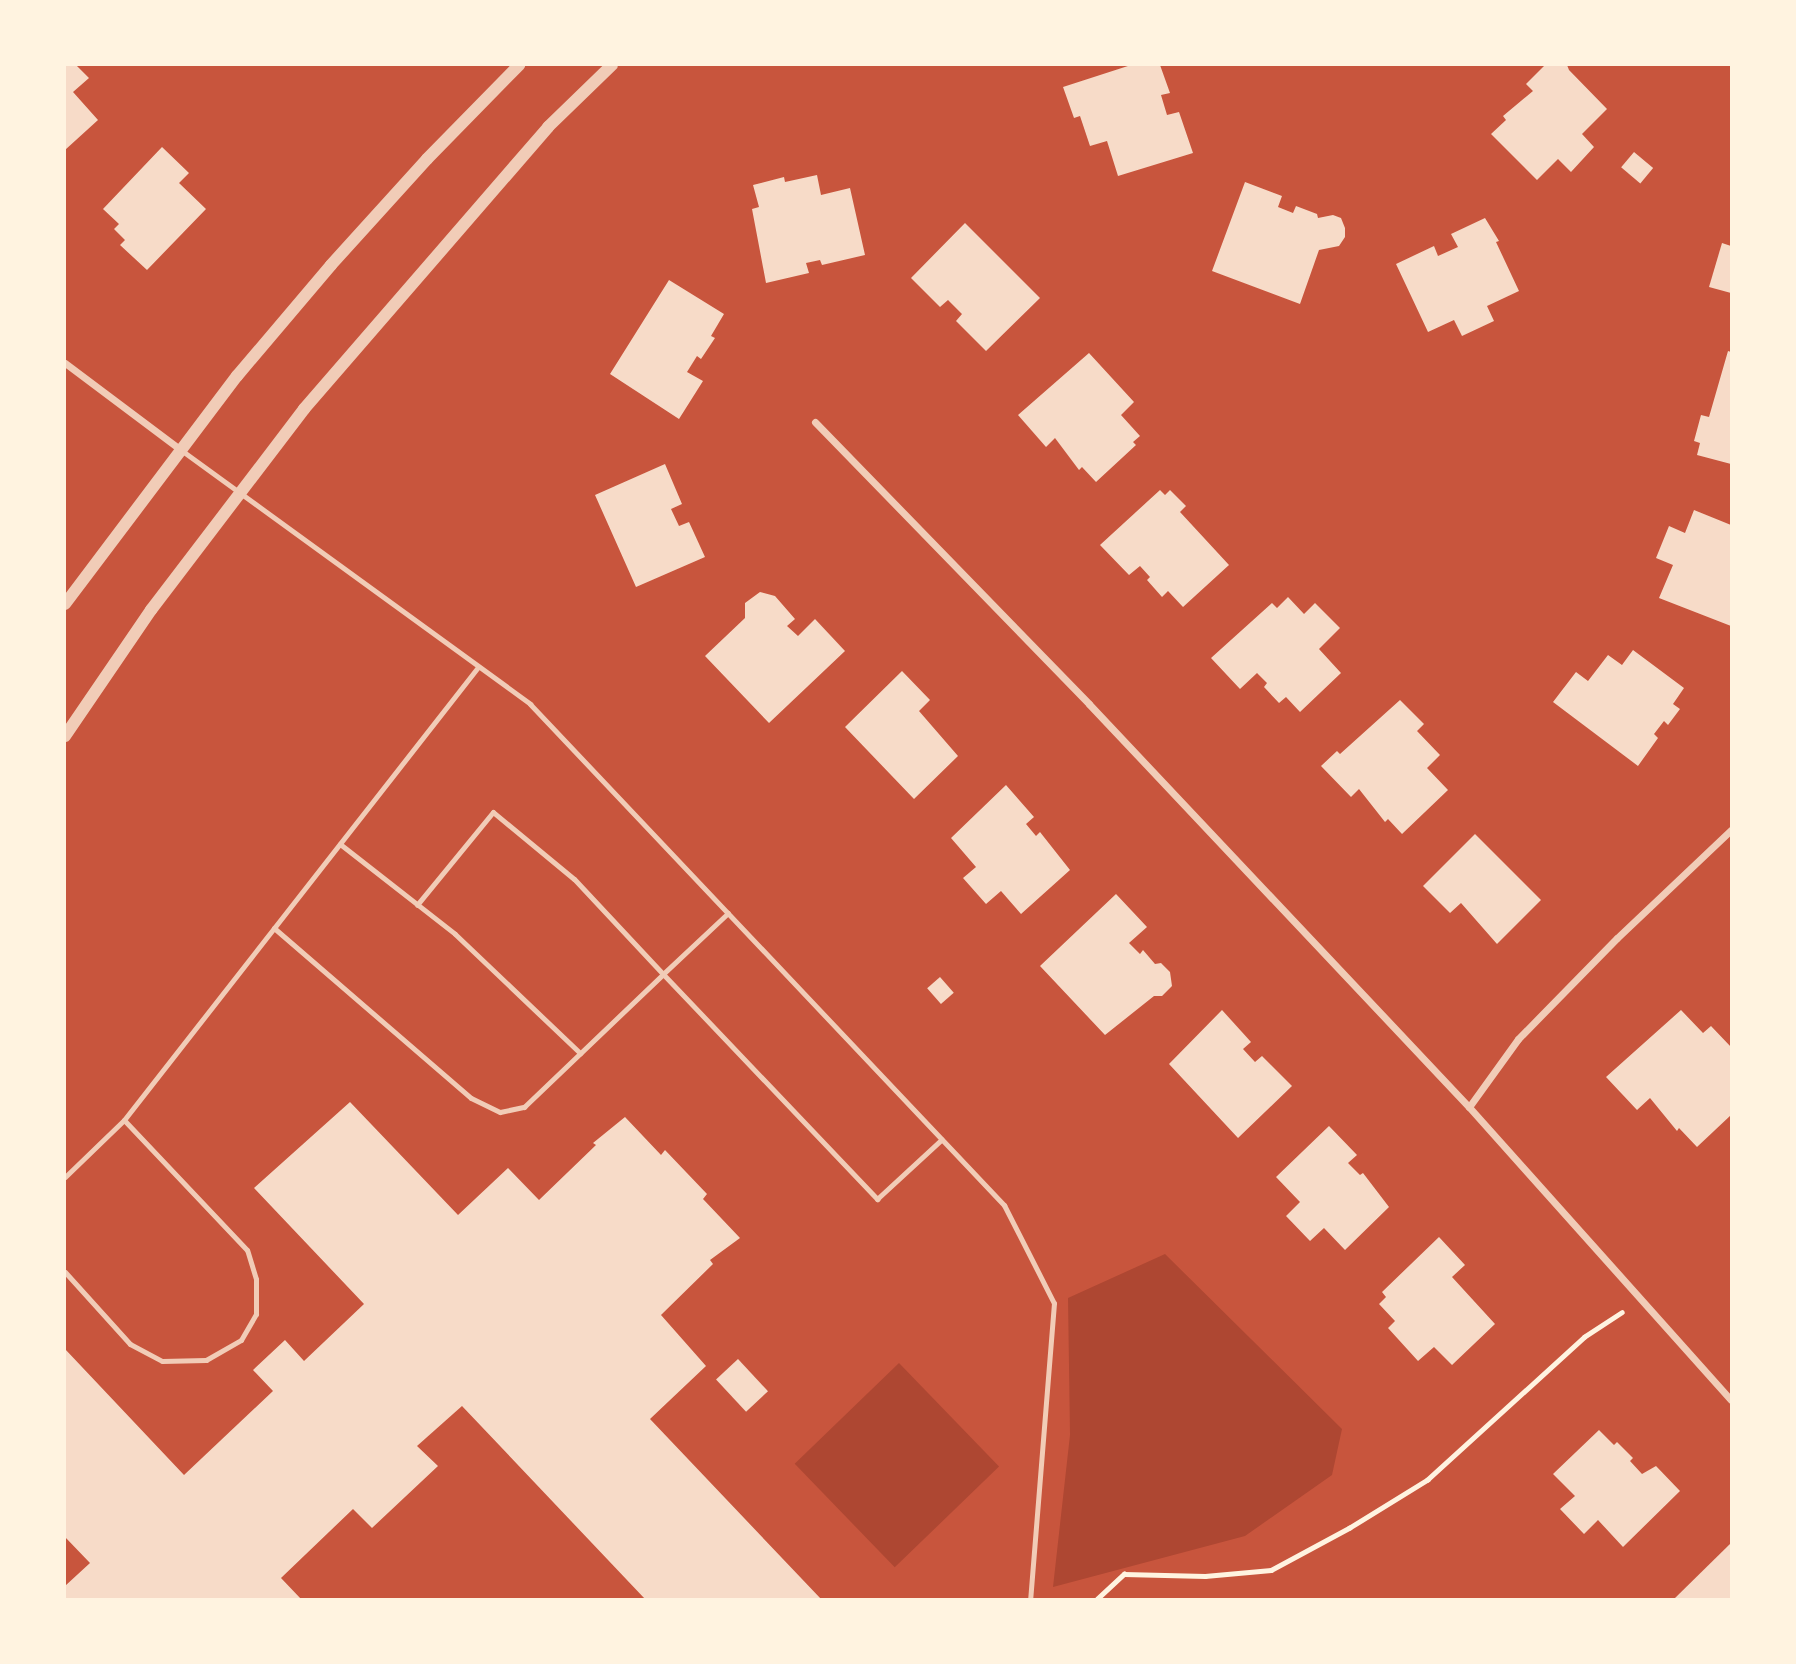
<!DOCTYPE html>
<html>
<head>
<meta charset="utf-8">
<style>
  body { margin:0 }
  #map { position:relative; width:1796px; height:1664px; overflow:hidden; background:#c8553d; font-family:Commissioner,sans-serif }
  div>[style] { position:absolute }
  .green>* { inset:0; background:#ae4732; transform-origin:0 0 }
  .building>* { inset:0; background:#f7dbc8; transform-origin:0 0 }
  .path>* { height:4.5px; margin:-2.25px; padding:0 2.25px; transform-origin:2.25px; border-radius:2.25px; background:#fff3e0 }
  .service>* { height:5px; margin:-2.5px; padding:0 2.5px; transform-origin:2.5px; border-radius:2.5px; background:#f1ccb7 }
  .minor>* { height:7px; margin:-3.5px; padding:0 3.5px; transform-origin:3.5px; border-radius:3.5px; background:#f1ccb7 }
  .tertiary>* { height:12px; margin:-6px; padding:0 6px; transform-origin:6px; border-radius:6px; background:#f1ccb7 }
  span { translate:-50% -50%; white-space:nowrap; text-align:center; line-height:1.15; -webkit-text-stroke:7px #fff3e0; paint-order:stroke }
  .frame { position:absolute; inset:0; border:66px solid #fff3e0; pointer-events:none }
</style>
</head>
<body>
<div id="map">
  <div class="green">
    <div style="clip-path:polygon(1165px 1254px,1342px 1429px,1332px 1475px,1245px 1536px,1053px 1587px,1070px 1435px,1068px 1298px)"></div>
    <div style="left:899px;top:1363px;width:144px;height:145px;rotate:46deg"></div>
  </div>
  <div class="building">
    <div style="clip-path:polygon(65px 65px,76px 65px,89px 78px,73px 92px,98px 120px,65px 150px)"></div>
    <div style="clip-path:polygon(1131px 65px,1160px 65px,1170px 93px,1161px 95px,1167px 115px,1179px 112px,1193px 153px,1118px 176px,1107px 141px,1090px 146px,1080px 116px,1074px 118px,1063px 87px)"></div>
    <div style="clip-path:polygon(1545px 65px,1567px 65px,1569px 70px,1607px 109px,1582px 134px,1594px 147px,1571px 172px,1558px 159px,1537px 180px,1491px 134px,1506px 120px,1503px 116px,1533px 91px,1526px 84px)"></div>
    <div style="clip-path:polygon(162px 147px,189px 173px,179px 183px,206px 209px,147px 270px,120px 245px,125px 240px,114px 229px,119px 224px,103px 209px)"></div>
    <div style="left:1634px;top:152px;width:25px;height:20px;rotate:40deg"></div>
    <div style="clip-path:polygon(817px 175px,821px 195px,850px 188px,865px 255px,822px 265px,820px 260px,806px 263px,809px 273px,766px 283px,752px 209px,759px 207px,753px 185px,784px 177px,785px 182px)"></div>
    <div style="clip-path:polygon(1245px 182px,1282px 196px,1278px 207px,1293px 213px,1296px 206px,1317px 214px,1318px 218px,1333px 215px,1341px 218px,1345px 228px,1345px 237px,1339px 246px,1319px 250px,1300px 304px,1212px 271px)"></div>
    <div style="clip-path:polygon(1485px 218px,1499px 241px,1496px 242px,1519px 291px,1487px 306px,1494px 321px,1462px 336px,1454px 320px,1428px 332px,1396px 264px,1434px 246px,1438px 256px,1458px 247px,1451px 234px)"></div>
    <div style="clip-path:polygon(965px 223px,1040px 298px,986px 351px,956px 321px,962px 314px,948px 300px,940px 307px,911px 278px)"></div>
    <div style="clip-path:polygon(1722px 243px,1731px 246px,1731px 293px,1709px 287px)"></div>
    <div style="clip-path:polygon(669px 280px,724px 314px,711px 336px,715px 338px,701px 359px,697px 356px,687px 372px,703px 381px,679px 419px,610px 374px)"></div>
    <div style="clip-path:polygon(1728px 351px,1731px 352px,1731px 464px,1697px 455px,1700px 443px,1694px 441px,1701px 415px,1709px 417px)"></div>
    <div style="clip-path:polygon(1089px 353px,1134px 402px,1121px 415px,1140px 436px,1133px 442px,1136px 445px,1096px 482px,1082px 467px,1079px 470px,1055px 438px,1046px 447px,1018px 415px)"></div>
    <div style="clip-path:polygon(665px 464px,682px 504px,671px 509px,679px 526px,689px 522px,705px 557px,636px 587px,595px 495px)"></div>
    <div style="clip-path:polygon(1160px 490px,1165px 495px,1170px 490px,1186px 506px,1180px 512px,1229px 565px,1183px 607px,1168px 591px,1162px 597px,1147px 580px,1150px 577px,1140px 566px,1129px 575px,1100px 545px)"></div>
    <div style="clip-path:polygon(1694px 510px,1731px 525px,1731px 626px,1659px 598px,1673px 565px,1656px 558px,1669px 526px,1685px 533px)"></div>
    <div style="clip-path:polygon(760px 592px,775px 596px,795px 619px,787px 626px,798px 636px,815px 619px,845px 651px,769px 723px,705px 656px,745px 618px,745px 603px)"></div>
    <div style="clip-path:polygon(1288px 597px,1304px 614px,1315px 603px,1340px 628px,1319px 649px,1341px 673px,1300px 712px,1286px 697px,1279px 703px,1264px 687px,1267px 683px,1257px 673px,1240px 689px,1211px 658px,1272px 603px,1277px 608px)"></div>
    <div style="clip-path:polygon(1633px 650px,1684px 688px,1673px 704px,1680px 709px,1668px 725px,1664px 721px,1654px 734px,1658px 738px,1638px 766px,1553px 702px,1576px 672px,1588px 681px,1608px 655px,1622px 665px)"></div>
    <div style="clip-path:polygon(902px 671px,930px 700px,919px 711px,958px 756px,914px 799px,845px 727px)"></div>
    <div style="clip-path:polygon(1400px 700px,1424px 724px,1417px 731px,1440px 755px,1427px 768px,1448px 790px,1402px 834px,1388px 819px,1385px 822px,1359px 789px,1351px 797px,1321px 766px,1337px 751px,1340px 754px)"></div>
    <div style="clip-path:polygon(1006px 785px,1034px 817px,1026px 824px,1036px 836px,1040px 832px,1070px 870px,1021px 914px,1001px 891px,986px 904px,963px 878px,976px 867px,951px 838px)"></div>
    <div style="clip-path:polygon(1475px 834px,1541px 900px,1497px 944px,1461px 903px,1450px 913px,1423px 886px)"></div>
    <div style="clip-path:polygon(1116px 894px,1147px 927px,1129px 943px,1140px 954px,1143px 950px,1155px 964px,1161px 963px,1170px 972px,1172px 986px,1162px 996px,1154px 996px,1105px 1035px,1040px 966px)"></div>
    <div style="left:940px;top:977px;width:21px;height:17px;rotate:49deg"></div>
    <div style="clip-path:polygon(1222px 1010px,1251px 1042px,1243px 1049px,1255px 1062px,1262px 1056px,1292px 1086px,1238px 1138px,1169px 1064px)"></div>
    <div style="clip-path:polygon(1681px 1010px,1703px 1033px,1711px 1026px,1731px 1047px,1731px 1115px,1697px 1147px,1679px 1128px,1677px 1131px,1650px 1098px,1637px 1110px,1606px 1077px)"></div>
    <div style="clip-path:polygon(350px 1102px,458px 1215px,508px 1168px,539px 1200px,596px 1145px,593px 1143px,625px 1117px,661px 1155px,665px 1150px,707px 1194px,703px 1199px,740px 1238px,710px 1260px,713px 1264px,661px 1315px,706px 1366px,650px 1419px,821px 1599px,645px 1599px,462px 1406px,417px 1446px,438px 1466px,372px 1528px,353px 1509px,281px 1578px,301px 1599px,65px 1599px,65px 1586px,90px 1563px,65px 1537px,65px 1349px,184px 1475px,273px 1391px,253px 1370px,285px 1340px,304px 1361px,364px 1304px,254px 1188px)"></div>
    <div style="clip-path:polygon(1329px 1126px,1357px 1155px,1348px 1163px,1360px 1175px,1363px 1173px,1389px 1207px,1345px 1250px,1324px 1228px,1310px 1241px,1286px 1216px,1300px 1202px,1276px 1177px)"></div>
    <div style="clip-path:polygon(1439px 1237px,1465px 1265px,1452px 1277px,1495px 1324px,1452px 1365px,1434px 1347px,1418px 1361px,1388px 1328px,1395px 1321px,1379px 1304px,1386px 1297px,1382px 1292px)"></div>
    <div style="left:738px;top:1359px;width:44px;height:30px;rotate:47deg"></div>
    <div style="clip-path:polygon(1599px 1430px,1614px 1445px,1617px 1442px,1633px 1458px,1630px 1461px,1642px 1474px,1656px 1466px,1680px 1491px,1623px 1547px,1598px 1520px,1584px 1534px,1560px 1509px,1575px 1496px,1553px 1474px)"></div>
    <div style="clip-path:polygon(1731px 1543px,1731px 1599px,1674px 1599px)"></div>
  </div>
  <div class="path">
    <div style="left:1097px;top:1599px;width:37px;rotate:-43deg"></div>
    <div style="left:1124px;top:1574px;width:81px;rotate:1.4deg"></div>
    <div style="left:1205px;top:1576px;width:66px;rotate:-5.2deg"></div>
    <div style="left:1271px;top:1570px;width:89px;rotate:-28.3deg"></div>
    <div style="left:1349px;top:1528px;width:92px;rotate:-31.6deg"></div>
    <div style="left:1427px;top:1480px;width:212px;rotate:-42.3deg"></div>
    <div style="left:1584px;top:1337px;width:45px;rotate:-33.3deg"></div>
  </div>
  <div class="service">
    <div style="left:181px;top:450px;width:432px;rotate:36deg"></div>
    <div style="left:530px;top:704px;width:690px;rotate:46.59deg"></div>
    <div style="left:1004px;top:1205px;width:110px;rotate:63deg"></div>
    <div style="left:1054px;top:1303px;width:297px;rotate:94.6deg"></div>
    <div style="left:340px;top:844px;width:146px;rotate:38deg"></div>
    <div style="left:455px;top:934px;width:173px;rotate:43.6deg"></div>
    <div style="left:728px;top:913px;width:89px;rotate:136.8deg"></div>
    <div style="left:663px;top:974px;width:311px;rotate:46.4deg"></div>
    <div style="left:877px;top:1199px;width:88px;rotate:-42.7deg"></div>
    <div style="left:274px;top:928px;width:260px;rotate:40.8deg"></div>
    <div style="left:471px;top:1098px;width:32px;rotate:26deg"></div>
    <div style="left:500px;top:1112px;width:25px;rotate:-12deg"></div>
    <div style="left:524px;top:1107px;width:192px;rotate:-43.7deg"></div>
    <div style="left:663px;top:974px;width:130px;rotate:-133.1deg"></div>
    <div style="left:574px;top:879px;width:105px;rotate:-140.4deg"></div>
    <div style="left:493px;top:812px;width:120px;rotate:129.3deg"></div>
    <div style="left:65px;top:1177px;width:82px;rotate:-44deg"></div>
    <div style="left:124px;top:1120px;width:575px;rotate:-51.99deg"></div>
    <div style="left:65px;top:1272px;width:97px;rotate:47.9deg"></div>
    <div style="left:130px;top:1344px;width:36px;rotate:28deg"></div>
    <div style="left:162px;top:1361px;width:44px;rotate:-1.3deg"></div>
    <div style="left:206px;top:1360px;width:40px;rotate:-29.7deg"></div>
    <div style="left:241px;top:1340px;width:30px;rotate:-60deg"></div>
    <div style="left:256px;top:1314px;width:35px;rotate:-90deg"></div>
    <div style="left:256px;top:1279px;width:30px;rotate:-107deg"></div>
    <div style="left:247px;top:1250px;width:179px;rotate:-133.4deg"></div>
  </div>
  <div class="minor">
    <div style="left:65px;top:363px;width:145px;rotate:36.9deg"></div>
    <div style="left:815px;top:422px;width:393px;rotate:45.8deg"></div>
    <div style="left:1089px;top:704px;width:554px;rotate:46.68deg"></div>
    <div style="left:1469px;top:1107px;width:393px;rotate:48.2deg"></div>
    <div style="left:1469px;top:1107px;width:84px;rotate:-54.2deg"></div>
    <div style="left:1518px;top:1039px;width:141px;rotate:-45.6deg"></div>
    <div style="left:1617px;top:938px;width:157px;rotate:-43.5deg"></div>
  </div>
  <div class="tertiary">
    <div style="left:65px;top:604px;width:286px;rotate:-53deg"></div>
    <div style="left:237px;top:376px;width:145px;rotate:-49.7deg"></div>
    <div style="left:331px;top:265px;width:143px;rotate:-47.8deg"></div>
    <div style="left:427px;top:159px;width:132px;rotate:-45.6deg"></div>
    <div style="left:65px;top:736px;width:153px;rotate:-55.7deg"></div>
    <div style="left:151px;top:610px;width:253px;rotate:-52.7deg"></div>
    <div style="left:304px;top:409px;width:373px;rotate:-49.1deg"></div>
    <div style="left:548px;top:127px;width:89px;rotate:-44.1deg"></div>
  </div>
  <div class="frame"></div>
</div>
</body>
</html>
